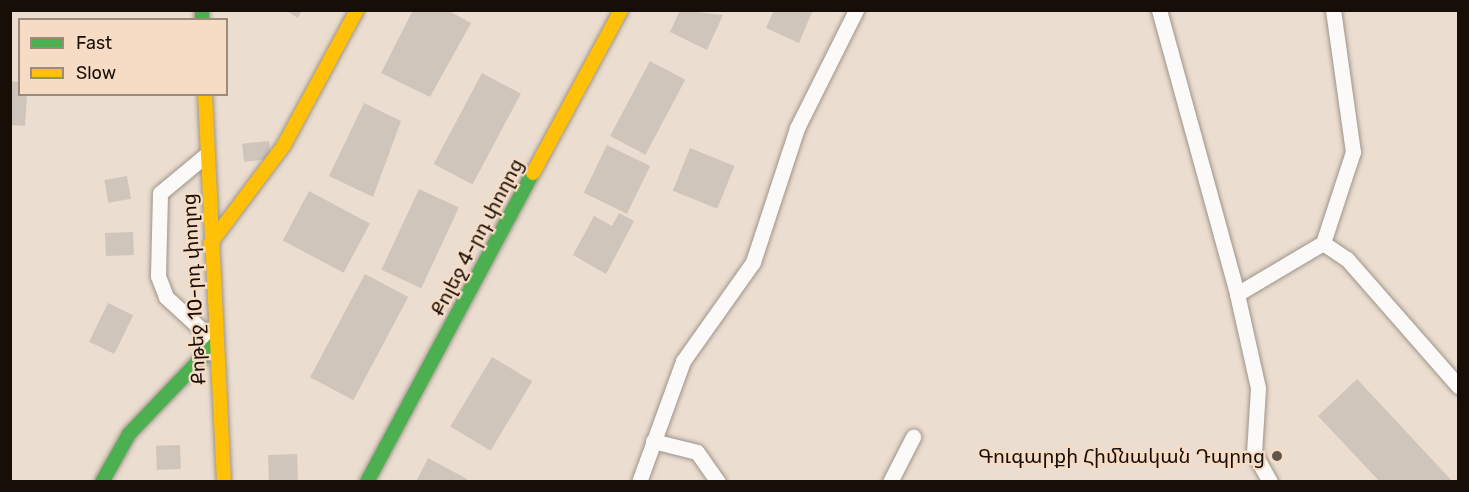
<!DOCTYPE html>
<html>
<head>
<meta charset="utf-8">
<style>
  body { margin:0 }
  #map { position:relative; width:1469px; height:492px; overflow:hidden; background:#ebddd0; font-family:Rubik,"Noto Sans Armenian",sans-serif }
  div>[style] { position:absolute }
  .building>* { inset:0; background:#cfc5bb; transform-origin:0 0 }
  .roads { filter:drop-shadow(0 0 2px #9e948a) drop-shadow(0 0 2px #9e948a) }
  .lane>* { height:15px; margin:-7.5px; padding:0 7.5px; transform-origin:7.5px; border-radius:7.5px; background:#fcfaf8 }
  .fast>* { height:14px; margin:-7px; padding:0 7px; transform-origin:7px; border-radius:7px; background:#4caf50 }
  .slow>* { height:14px; margin:-7px; padding:0 7px; transform-origin:7px; border-radius:7px; background:#ffc107 }
  .dots>* { width:16px; height:16px; translate:-50% -50%; box-sizing:border-box; border:3px solid #f6dcc5; border-radius:50% }
  span { translate:-50% -50%; white-space:nowrap; text-align:center; line-height:1.15; -webkit-text-stroke:4.5px #f6dcc5; paint-order:stroke }
  .street-label { font-size:20px; color:#170e07 }
  .poi-label { font-size:20px; color:#170e07 }
  .right { translate:-100% -50%; text-align:right }
  .frame { position:absolute; inset:0; border:12px solid #170e07; pointer-events:none }
  .legend { position:absolute; left:18px; top:18px; width:210px; height:78px; box-sizing:border-box; background:#f6dcc5; border:2px solid #9d8a79; margin:0; padding:8px 10px; list-style:none; font-size:18px; color:#170e07 }
  .legend li { display:flex; align-items:center; gap:12px; height:30px }
  .legend b { width:30px; border:2px solid #9d8a79 }
</style>
</head>
<body>
<div id="map">
  <div class="building">
    <div style="clip-path:polygon(285px 10px,302px 10px,298px 18px)"></div>
    <div style="clip-path:polygon(413px 10px,447px 10px,471px 23px,430px 97px,381px 73px)"></div>
    <div style="clip-path:polygon(680px 10px,723px 15px,707px 50px,670px 32px)"></div>
    <div style="clip-path:polygon(774px 10px,813px 10px,799px 43px,766px 28px)"></div>
    <div style="left:650px;top:61px;width:40px;height:85px;rotate:28deg"></div>
    <div style="left:482px;top:73px;width:44px;height:103px;rotate:28deg"></div>
    <div style="clip-path:polygon(10px 81px,20px 82px,20px 94px,27px 94px,25px 126px,10px 125px)"></div>
    <div style="clip-path:polygon(364px 103px,401px 121px,373px 197px,329px 176px)"></div>
    <div style="left:269px;top:141px;width:18px;height:27px;rotate:84deg"></div>
    <div style="left:607px;top:145px;width:48px;height:53px;rotate:26deg"></div>
    <div style="left:690px;top:148px;width:48px;height:46px;rotate:22deg"></div>
    <div style="left:127px;top:176px;width:23px;height:23px;rotate:80deg"></div>
    <div style="left:419px;top:189px;width:44px;height:89px;rotate:25deg"></div>
    <div style="left:309px;top:191px;width:69px;height:56px;rotate:28deg"></div>
    <div style="clip-path:polygon(619px 213px,634px 221px,606px 274px,573px 255px,594px 216px,612px 226px)"></div>
    <div style="left:133px;top:232px;width:23px;height:28px;rotate:88deg"></div>
    <div style="left:365px;top:274px;width:49px;height:117px;rotate:28deg"></div>
    <div style="left:108px;top:303px;width:28px;height:43px;rotate:26deg"></div>
    <div style="left:492px;top:357px;width:47px;height:81px;rotate:31deg"></div>
    <div style="clip-path:polygon(1357px 379px,1453px 482px,1380px 482px,1318px 416px)"></div>
    <div style="left:180px;top:445px;width:24px;height:24px;rotate:88deg"></div>
    <div style="left:297px;top:454px;width:28px;height:29px;rotate:88deg"></div>
    <div style="clip-path:polygon(428px 458px,467px 479px,466px 482px,416px 482px)"></div>
  </div>
  <div class="roads">
    <div class="lane">
      <div style="left:1159px;top:10px;width:295px;rotate:74.6deg"></div>
      <div style="left:1237px;top:294px;width:100px;rotate:-30.7deg"></div>
      <div style="left:1323px;top:243px;width:96px;rotate:-71.8deg"></div>
      <div style="left:1353px;top:152px;width:143px;rotate:-98deg"></div>
      <div style="left:207px;top:154px;width:61px;rotate:140.3deg"></div>
      <div style="left:160px;top:193px;width:83px;rotate:91.4deg"></div>
      <div style="left:158px;top:276px;width:22px;rotate:69deg"></div>
      <div style="left:166px;top:297px;width:67px;rotate:42.6deg"></div>
      <div style="left:1323px;top:243px;width:29px;rotate:34deg"></div>
      <div style="left:1347px;top:259px;width:169px;rotate:48.8deg"></div>
      <div style="left:1237px;top:294px;width:96px;rotate:77.4deg"></div>
      <div style="left:1258px;top:388px;width:65px;rotate:93.5deg"></div>
      <div style="left:1254px;top:453px;width:33px;rotate:61deg"></div>
      <div style="left:653px;top:441px;width:45px;rotate:14deg"></div>
      <div style="left:697px;top:452px;width:37px;rotate:55deg"></div>
      <div style="left:639px;top:482px;width:129px;rotate:-70deg"></div>
      <div style="left:683px;top:361px;width:121px;rotate:-54.7deg"></div>
      <div style="left:753px;top:262px;width:141px;rotate:-71.8deg"></div>
      <div style="left:797px;top:128px;width:132px;rotate:-63.4deg"></div>
      <div style="left:890px;top:482px;width:51px;rotate:-62.9deg"></div>
    </div>
    <div class="fast">
      <div style="left:202px;top:10px;width:10px;rotate:90deg"></div>
      <div style="left:102px;top:482px;width:55px;rotate:-60.6deg"></div>
      <div style="left:129px;top:434px;width:126px;rotate:-46.3deg"></div>
      <div style="left:367px;top:482px;width:351px;rotate:-61.8deg"></div>
    </div>
    <div class="slow">
      <div style="left:205px;top:94px;width:388px;rotate:87.2deg"></div>
      <div style="left:533px;top:173px;width:185px;rotate:-61.6deg"></div>
      <div style="left:210px;top:244px;width:124px;rotate:-53.2deg"></div>
      <div style="left:284px;top:145px;width:153px;rotate:-61.6deg"></div>
    </div>
  </div>
  <div class="dots">
    <div style="left:1277px;top:456px;background:#61564d"></div>
  </div>
  <div class="street-label">
    <span style="left:477px;top:237px;rotate:-62deg">Քոլեջ 4-րդ փողոց</span>
    <span style="left:194px;top:289px;rotate:-93deg">Քոթեջ 10-րդ փողոց</span>
  </div>
  <div class="poi-label">
    <span class="right" style="left:1265px;top:456px">Գուգարքի Հիմնական Դպրոց</span>
  </div>
  <div class="frame"></div>
  <ul class="legend">
  <li><b style="height:8px;background:#4caf50"></b>Fast</li>
  <li><b style="height:8px;background:#ffc107"></b>Slow</li>
  </ul>
</div>
</body>
</html>
